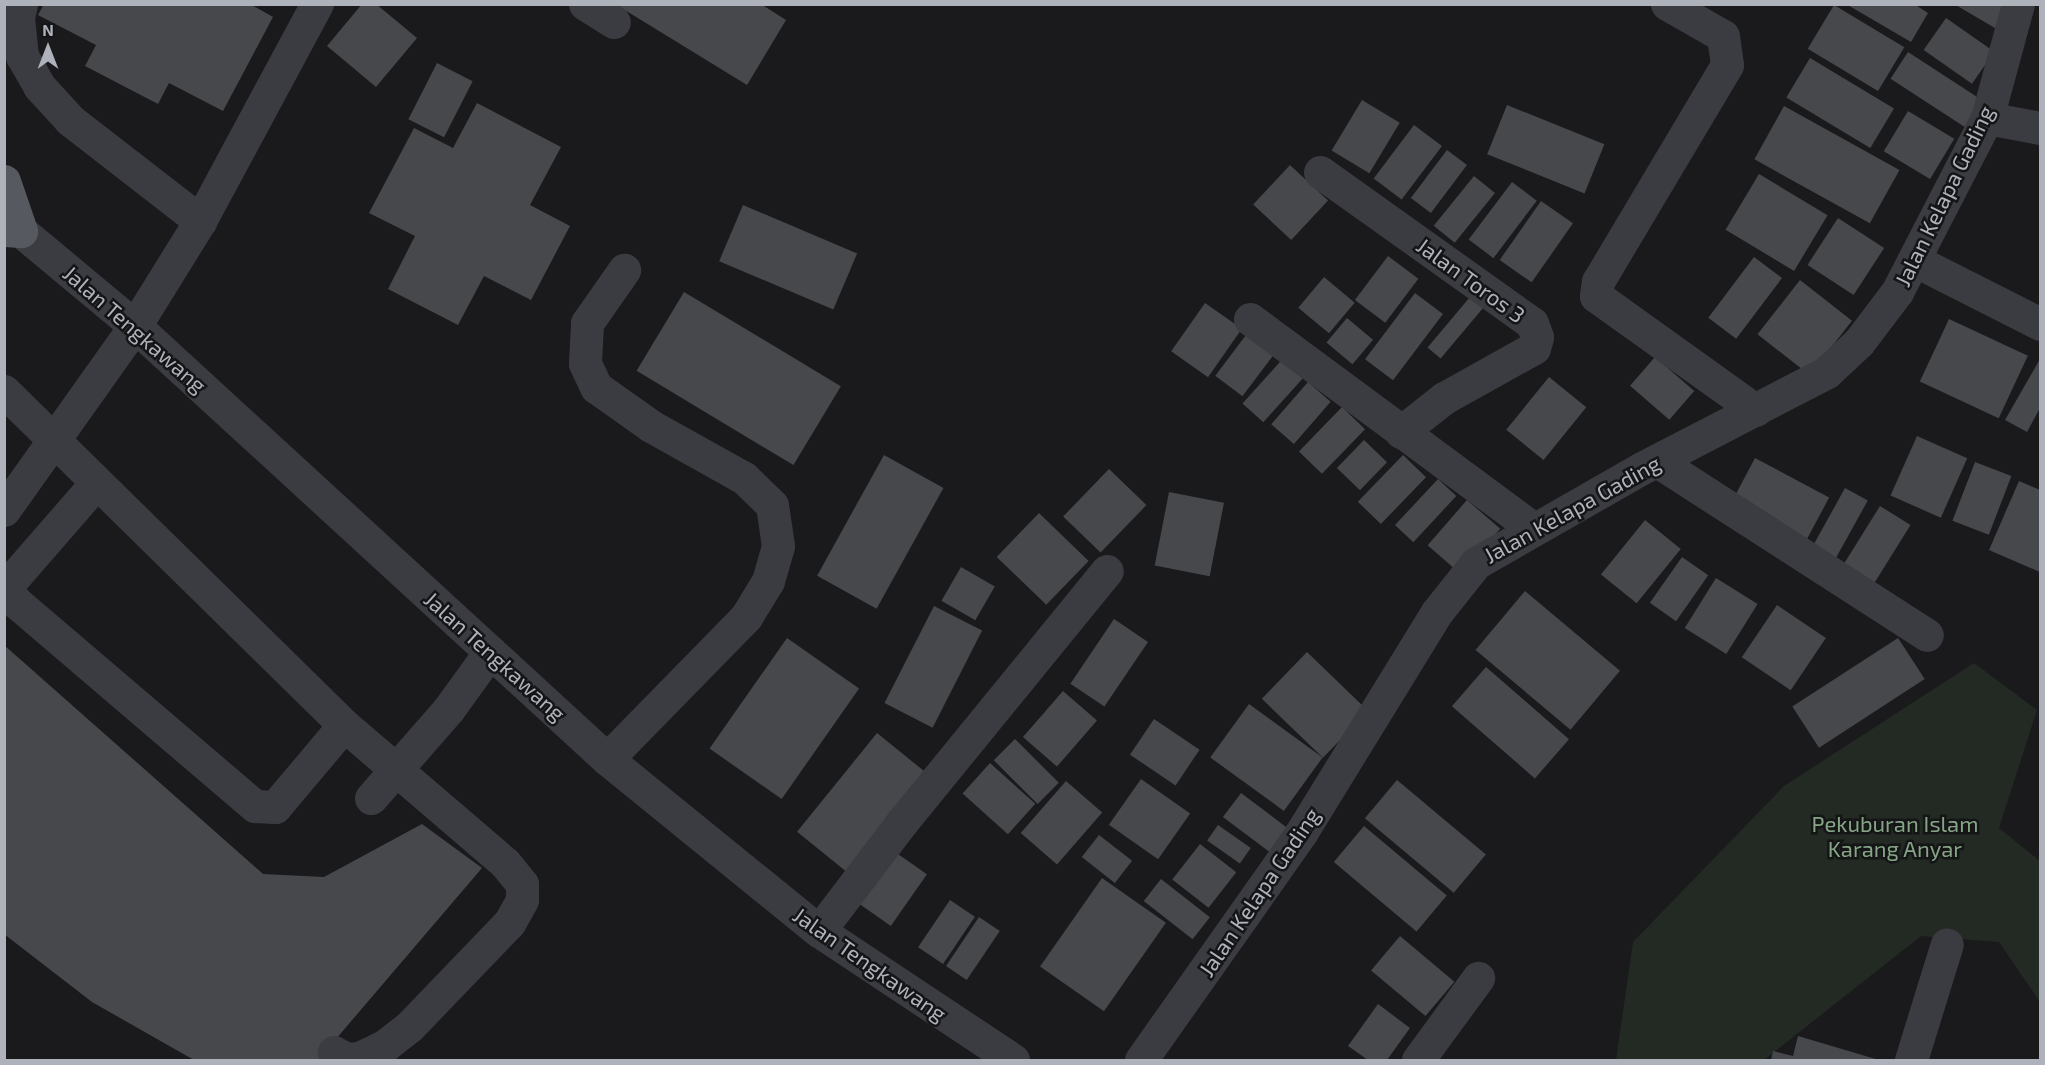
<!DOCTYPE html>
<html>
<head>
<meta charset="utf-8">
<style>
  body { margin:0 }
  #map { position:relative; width:2045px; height:1065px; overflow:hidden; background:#1a1a1c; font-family:"Exo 2",sans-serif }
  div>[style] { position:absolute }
  .green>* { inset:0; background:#222a23 }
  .building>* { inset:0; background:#47484c; transform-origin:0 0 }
  .minor>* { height:33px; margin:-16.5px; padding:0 16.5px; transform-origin:16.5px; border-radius:16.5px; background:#3b3c41 }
  .major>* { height:33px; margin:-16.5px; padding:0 16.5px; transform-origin:16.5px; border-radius:16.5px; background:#575960 }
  span { translate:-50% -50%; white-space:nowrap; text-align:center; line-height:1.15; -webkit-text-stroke:5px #151517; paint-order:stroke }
  .street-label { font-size:22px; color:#adb2bb }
  .park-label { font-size:22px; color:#85a585 }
  .frame { position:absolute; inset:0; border:6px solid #adb2bb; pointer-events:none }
  .north { position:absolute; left:18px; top:18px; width:60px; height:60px; -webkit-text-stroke:4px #151517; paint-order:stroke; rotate:0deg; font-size:16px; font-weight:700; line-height:24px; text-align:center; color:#adb2bb }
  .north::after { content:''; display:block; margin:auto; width:21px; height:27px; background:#adb2bb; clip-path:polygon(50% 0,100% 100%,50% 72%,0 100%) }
</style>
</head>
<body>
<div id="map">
  <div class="green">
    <div style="clip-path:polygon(1974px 663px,2037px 710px,1999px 828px,2040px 861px,2040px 1002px,1999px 942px,1921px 936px,1764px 1060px,1616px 1060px,1633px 942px,1784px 786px)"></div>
  </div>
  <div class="building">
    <div style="clip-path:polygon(44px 4px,250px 4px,273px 17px,223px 111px,169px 83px,158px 104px,85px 66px,96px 45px,38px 15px)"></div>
    <div style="clip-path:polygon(362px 4px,376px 4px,417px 38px,376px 87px,327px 46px)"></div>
    <div style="clip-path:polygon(615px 4px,761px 4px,786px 20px,747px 85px)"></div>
    <div style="clip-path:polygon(1846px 4px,1914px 4px,1928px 13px,1911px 42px)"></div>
    <div style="clip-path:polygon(1954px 4px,2002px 4px,2000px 31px)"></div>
    <div style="left:1834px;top:5px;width:82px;height:51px;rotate:31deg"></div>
    <div style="left:1946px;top:18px;width:59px;height:39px;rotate:35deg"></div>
    <div style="left:1908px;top:52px;width:93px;height:32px;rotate:33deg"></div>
    <div style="left:1810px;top:58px;width:98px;height:46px;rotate:31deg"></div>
    <div style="left:437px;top:63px;width:40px;height:63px;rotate:27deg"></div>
    <div style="left:1362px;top:100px;width:44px;height:59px;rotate:31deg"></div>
    <div style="clip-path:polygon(477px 103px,561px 147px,530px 205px,570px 226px,531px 300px,484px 276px,458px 325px,388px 289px,415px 236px,369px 213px,414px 128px,453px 148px)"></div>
    <div style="left:1507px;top:105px;width:105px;height:53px;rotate:22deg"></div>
    <div style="left:1784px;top:106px;width:132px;height:61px;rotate:29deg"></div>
    <div style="left:1908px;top:111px;width:54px;height:47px;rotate:31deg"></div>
    <div style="left:1414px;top:125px;width:35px;height:67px;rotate:37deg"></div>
    <div style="left:1447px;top:150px;width:25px;height:60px;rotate:37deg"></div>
    <div style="left:1290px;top:165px;width:52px;height:54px;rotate:43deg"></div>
    <div style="left:1759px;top:174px;width:80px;height:65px;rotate:31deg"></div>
    <div style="left:1474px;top:176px;width:27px;height:64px;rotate:39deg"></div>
    <div style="left:1512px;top:182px;width:31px;height:72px;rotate:37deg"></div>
    <div style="left:1541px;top:201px;width:39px;height:72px;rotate:35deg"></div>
    <div style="left:743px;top:205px;width:124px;height:61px;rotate:23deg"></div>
    <div style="left:1838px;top:218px;width:55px;height:56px;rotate:33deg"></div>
    <div style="left:1388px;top:256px;width:38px;height:55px;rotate:37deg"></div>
    <div style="left:1754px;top:257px;width:35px;height:76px;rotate:37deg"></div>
    <div style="left:1324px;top:277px;width:40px;height:40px;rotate:40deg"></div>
    <div style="left:1800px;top:280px;width:66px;height:69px;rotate:38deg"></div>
    <div style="left:684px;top:292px;width:183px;height:92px;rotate:31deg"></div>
    <div style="left:1415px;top:293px;width:35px;height:83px;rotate:37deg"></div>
    <div style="left:1470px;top:297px;width:17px;height:66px;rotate:40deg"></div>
    <div style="left:1205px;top:303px;width:45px;height:59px;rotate:35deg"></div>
    <div style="left:1347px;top:318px;width:34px;height:32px;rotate:40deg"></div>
    <div style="left:1949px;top:319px;width:87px;height:69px;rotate:25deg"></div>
    <div style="left:1249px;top:331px;width:34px;height:56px;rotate:37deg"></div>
    <div style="left:1288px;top:353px;width:28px;height:68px;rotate:42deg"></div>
    <div style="left:1655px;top:357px;width:52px;height:38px;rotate:41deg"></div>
    <div style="clip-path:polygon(2040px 359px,2040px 408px,2027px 432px,2005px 420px)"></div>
    <div style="left:1549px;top:377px;width:48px;height:68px;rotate:39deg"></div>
    <div style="left:1308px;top:382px;width:30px;height:56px;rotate:41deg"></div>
    <div style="left:1342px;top:407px;width:32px;height:62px;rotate:44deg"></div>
    <div style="left:1917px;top:436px;width:55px;height:65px;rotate:24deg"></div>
    <div style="left:1364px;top:440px;width:32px;height:39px;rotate:44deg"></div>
    <div style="left:884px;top:455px;width:68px;height:138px;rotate:29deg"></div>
    <div style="left:1403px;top:455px;width:32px;height:65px;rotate:44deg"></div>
    <div style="left:1755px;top:458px;width:84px;height:50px;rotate:28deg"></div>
    <div style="left:1975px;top:462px;width:39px;height:63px;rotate:21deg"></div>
    <div style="left:1109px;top:469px;width:52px;height:66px;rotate:44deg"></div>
    <div style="left:1438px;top:479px;width:25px;height:63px;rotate:43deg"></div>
    <div style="clip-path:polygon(2019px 481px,2040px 490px,2040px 572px,1989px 550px)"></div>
    <div style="left:1845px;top:488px;width:26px;height:76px;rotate:29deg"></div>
    <div style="left:1169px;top:492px;width:56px;height:75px;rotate:11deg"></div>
    <div style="left:1467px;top:500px;width:44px;height:60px;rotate:41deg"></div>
    <div style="left:1880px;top:506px;width:36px;height:73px;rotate:32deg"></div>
    <div style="left:1039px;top:513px;width:69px;height:61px;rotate:44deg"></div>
    <div style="left:1645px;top:520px;width:46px;height:70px;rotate:39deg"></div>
    <div style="left:1682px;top:557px;width:32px;height:56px;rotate:35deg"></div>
    <div style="left:961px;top:567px;width:39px;height:39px;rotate:30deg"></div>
    <div style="left:1716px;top:578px;width:49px;height:59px;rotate:32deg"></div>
    <div style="left:1525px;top:591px;width:124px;height:77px;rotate:40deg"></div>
    <div style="left:1777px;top:605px;width:59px;height:63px;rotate:34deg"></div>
    <div style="left:934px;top:606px;width:54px;height:109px;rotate:27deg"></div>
    <div style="left:1114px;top:619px;width:41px;height:78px;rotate:34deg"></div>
    <div style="left:787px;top:638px;width:88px;height:135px;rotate:35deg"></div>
    <div style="left:1898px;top:638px;width:49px;height:126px;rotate:57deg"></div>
    <div style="clip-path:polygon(4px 645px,263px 874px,324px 877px,422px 824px,482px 868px,318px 1060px,194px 1060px,92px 1002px,4px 934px)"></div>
    <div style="left:1307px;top:652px;width:85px;height:65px;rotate:44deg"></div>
    <div style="left:1486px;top:667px;width:110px;height:52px;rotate:41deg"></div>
    <div style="left:1063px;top:691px;width:45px;height:61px;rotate:41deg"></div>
    <div style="left:1249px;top:704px;width:91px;height:66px;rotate:36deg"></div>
    <div style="left:1154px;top:719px;width:55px;height:43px;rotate:34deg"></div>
    <div style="left:877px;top:733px;width:64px;height:127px;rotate:39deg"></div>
    <div style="left:1015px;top:739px;width:62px;height:30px;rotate:45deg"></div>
    <div style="left:990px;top:763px;width:61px;height:41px;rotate:42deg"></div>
    <div style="left:1141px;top:779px;width:60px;height:56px;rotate:35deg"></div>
    <div style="left:1397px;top:780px;width:116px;height:50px;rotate:40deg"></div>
    <div style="left:1066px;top:781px;width:48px;height:69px;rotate:41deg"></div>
    <div style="left:1241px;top:793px;width:58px;height:30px;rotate:37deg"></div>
    <div style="left:1218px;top:825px;width:40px;height:19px;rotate:35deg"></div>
    <div style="left:1364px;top:826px;width:108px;height:47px;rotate:40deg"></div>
    <div style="left:1099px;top:835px;width:42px;height:28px;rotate:38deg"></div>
    <div style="left:1200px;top:844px;width:46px;height:45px;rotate:38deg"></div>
    <div style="left:895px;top:852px;width:39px;height:63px;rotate:35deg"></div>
    <div style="left:1102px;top:878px;width:78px;height:108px;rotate:35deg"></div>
    <div style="left:1161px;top:879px;width:62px;height:28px;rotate:38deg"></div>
    <div style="left:950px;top:900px;width:30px;height:57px;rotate:34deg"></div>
    <div style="left:979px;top:917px;width:25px;height:59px;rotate:34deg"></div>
    <div style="left:1400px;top:936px;width:71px;height:45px;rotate:40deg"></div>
    <div style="clip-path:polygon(1378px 1004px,1410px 1028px,1387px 1060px,1368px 1060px,1348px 1046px)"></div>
    <div style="clip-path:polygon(1798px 1036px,1879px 1060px,1771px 1060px,1773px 1051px,1793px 1056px)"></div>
  </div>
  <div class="minor">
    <div style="left:21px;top:4px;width:14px;rotate:102deg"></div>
    <div style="left:18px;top:18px;width:38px;rotate:84deg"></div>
    <div style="left:22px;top:56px;width:34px;rotate:60deg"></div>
    <div style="left:39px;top:86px;width:46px;rotate:47.6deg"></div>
    <div style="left:70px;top:120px;width:165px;rotate:37.8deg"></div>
    <div style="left:585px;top:4px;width:34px;rotate:32deg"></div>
    <div style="left:1667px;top:4px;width:64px;rotate:29.7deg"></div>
    <div style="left:1723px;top:36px;width:29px;rotate:82deg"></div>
    <div style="left:1727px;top:65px;width:252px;rotate:120.8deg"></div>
    <div style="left:1598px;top:281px;width:15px;rotate:98deg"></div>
    <div style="left:1596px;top:296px;width:196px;rotate:35.6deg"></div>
    <div style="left:1987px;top:118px;width:54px;rotate:10.7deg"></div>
    <div style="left:1320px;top:172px;width:260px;rotate:35.5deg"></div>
    <div style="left:1532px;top:323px;width:15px;rotate:70deg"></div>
    <div style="left:1537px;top:337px;width:11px;rotate:105deg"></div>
    <div style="left:1534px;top:348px;width:103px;rotate:150.9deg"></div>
    <div style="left:1444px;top:398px;width:55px;rotate:141.7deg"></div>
    <div style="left:4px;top:217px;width:170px;rotate:39.8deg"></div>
    <div style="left:135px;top:326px;width:641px;rotate:42.53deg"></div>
    <div style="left:607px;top:759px;width:273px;rotate:39.1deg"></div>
    <div style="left:819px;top:931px;width:233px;rotate:33.6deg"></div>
    <div style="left:1914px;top:260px;width:141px;rotate:26.9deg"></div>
    <div style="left:1250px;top:319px;width:351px;rotate:36.5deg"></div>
    <div style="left:4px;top:391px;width:477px;rotate:44.5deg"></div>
    <div style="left:344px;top:725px;width:212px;rotate:40.6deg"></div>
    <div style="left:505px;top:863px;width:27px;rotate:51deg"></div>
    <div style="left:522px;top:884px;width:16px;rotate:90deg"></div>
    <div style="left:522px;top:900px;width:26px;rotate:119deg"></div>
    <div style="left:509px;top:923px;width:143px;rotate:133.9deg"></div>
    <div style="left:410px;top:1026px;width:31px;rotate:142deg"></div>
    <div style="left:386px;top:1045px;width:30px;rotate:154deg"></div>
    <div style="left:359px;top:1058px;width:12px;rotate:175deg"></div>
    <div style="left:347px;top:1059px;width:15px;rotate:-152deg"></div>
    <div style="left:1657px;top:461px;width:321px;rotate:32.8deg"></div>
    <div style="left:96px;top:483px;width:133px;rotate:131deg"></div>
    <div style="left:9px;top:583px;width:9px;rotate:96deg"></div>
    <div style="left:8px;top:592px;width:14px;rotate:51deg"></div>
    <div style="left:17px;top:603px;width:313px;rotate:40.5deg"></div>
    <div style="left:255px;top:806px;width:20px;rotate:3deg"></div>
    <div style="left:275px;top:807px;width:107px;rotate:-49.9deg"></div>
    <div style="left:4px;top:510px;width:226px;rotate:-54.6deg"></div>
    <div style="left:135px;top:326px;width:123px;rotate:-58.2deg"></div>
    <div style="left:200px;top:221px;width:247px;rotate:-61.7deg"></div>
    <div style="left:607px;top:759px;width:199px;rotate:-45.6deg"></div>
    <div style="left:746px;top:617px;width:42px;rotate:-58.6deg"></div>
    <div style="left:768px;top:581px;width:36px;rotate:-74deg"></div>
    <div style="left:778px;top:546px;width:41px;rotate:-98.3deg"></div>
    <div style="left:772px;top:505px;width:39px;rotate:-136deg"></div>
    <div style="left:744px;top:478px;width:107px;rotate:-150.8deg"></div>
    <div style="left:651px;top:426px;width:67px;rotate:-144.7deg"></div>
    <div style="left:596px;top:387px;width:26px;rotate:-115deg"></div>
    <div style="left:585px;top:363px;width:40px;rotate:-87.1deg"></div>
    <div style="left:587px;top:323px;width:65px;rotate:-55.1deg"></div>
    <div style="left:371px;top:798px;width:117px;rotate:-48.8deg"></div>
    <div style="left:448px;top:710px;width:72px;rotate:-54.1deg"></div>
    <div style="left:819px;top:931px;width:137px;rotate:-52.7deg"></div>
    <div style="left:902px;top:822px;width:324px;rotate:-50.8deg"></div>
    <div style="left:1141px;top:1060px;width:278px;rotate:-54.8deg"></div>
    <div style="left:1301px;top:833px;width:259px;rotate:-58.4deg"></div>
    <div style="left:1437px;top:612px;width:63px;rotate:-51.5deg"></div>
    <div style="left:1476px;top:563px;width:191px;rotate:-29.8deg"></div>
    <div style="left:1642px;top:468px;width:208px;rotate:-27.4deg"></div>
    <div style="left:1827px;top:372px;width:44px;rotate:-43.2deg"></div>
    <div style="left:1859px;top:342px;width:63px;rotate:-52.8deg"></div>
    <div style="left:1897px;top:292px;width:196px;rotate:-62.7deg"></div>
    <div style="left:1987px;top:118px;width:118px;rotate:-74.8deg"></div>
    <div style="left:1418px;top:1060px;width:102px;rotate:-53.8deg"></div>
    <div style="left:1911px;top:1060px;width:121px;rotate:-72.8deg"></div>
  </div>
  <div class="major">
    <div style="left:4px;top:181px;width:53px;rotate:71.2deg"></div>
    <div style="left:21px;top:231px;width:17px;rotate:-177deg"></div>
  </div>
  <div class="street-label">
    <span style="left:1944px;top:196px;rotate:-64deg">Jalan Kelapa Gading</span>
    <span style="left:1471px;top:280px;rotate:36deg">Jalan Toros 3</span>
    <span style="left:135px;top:329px;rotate:41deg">Jalan Tengkawang</span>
    <span style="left:1572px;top:509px;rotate:-29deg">Jalan Kelapa Gading</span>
    <span style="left:495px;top:656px;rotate:42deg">Jalan Tengkawang</span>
    <span style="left:1259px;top:892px;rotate:-56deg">Jalan Kelapa Gading</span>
    <span style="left:870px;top:964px;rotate:35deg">Jalan Tengkawang</span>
  </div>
  <div class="park-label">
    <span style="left:1895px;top:836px">Pekuburan Islam<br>Karang Anyar</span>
  </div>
  <div class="frame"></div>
  <div class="north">N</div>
</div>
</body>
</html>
